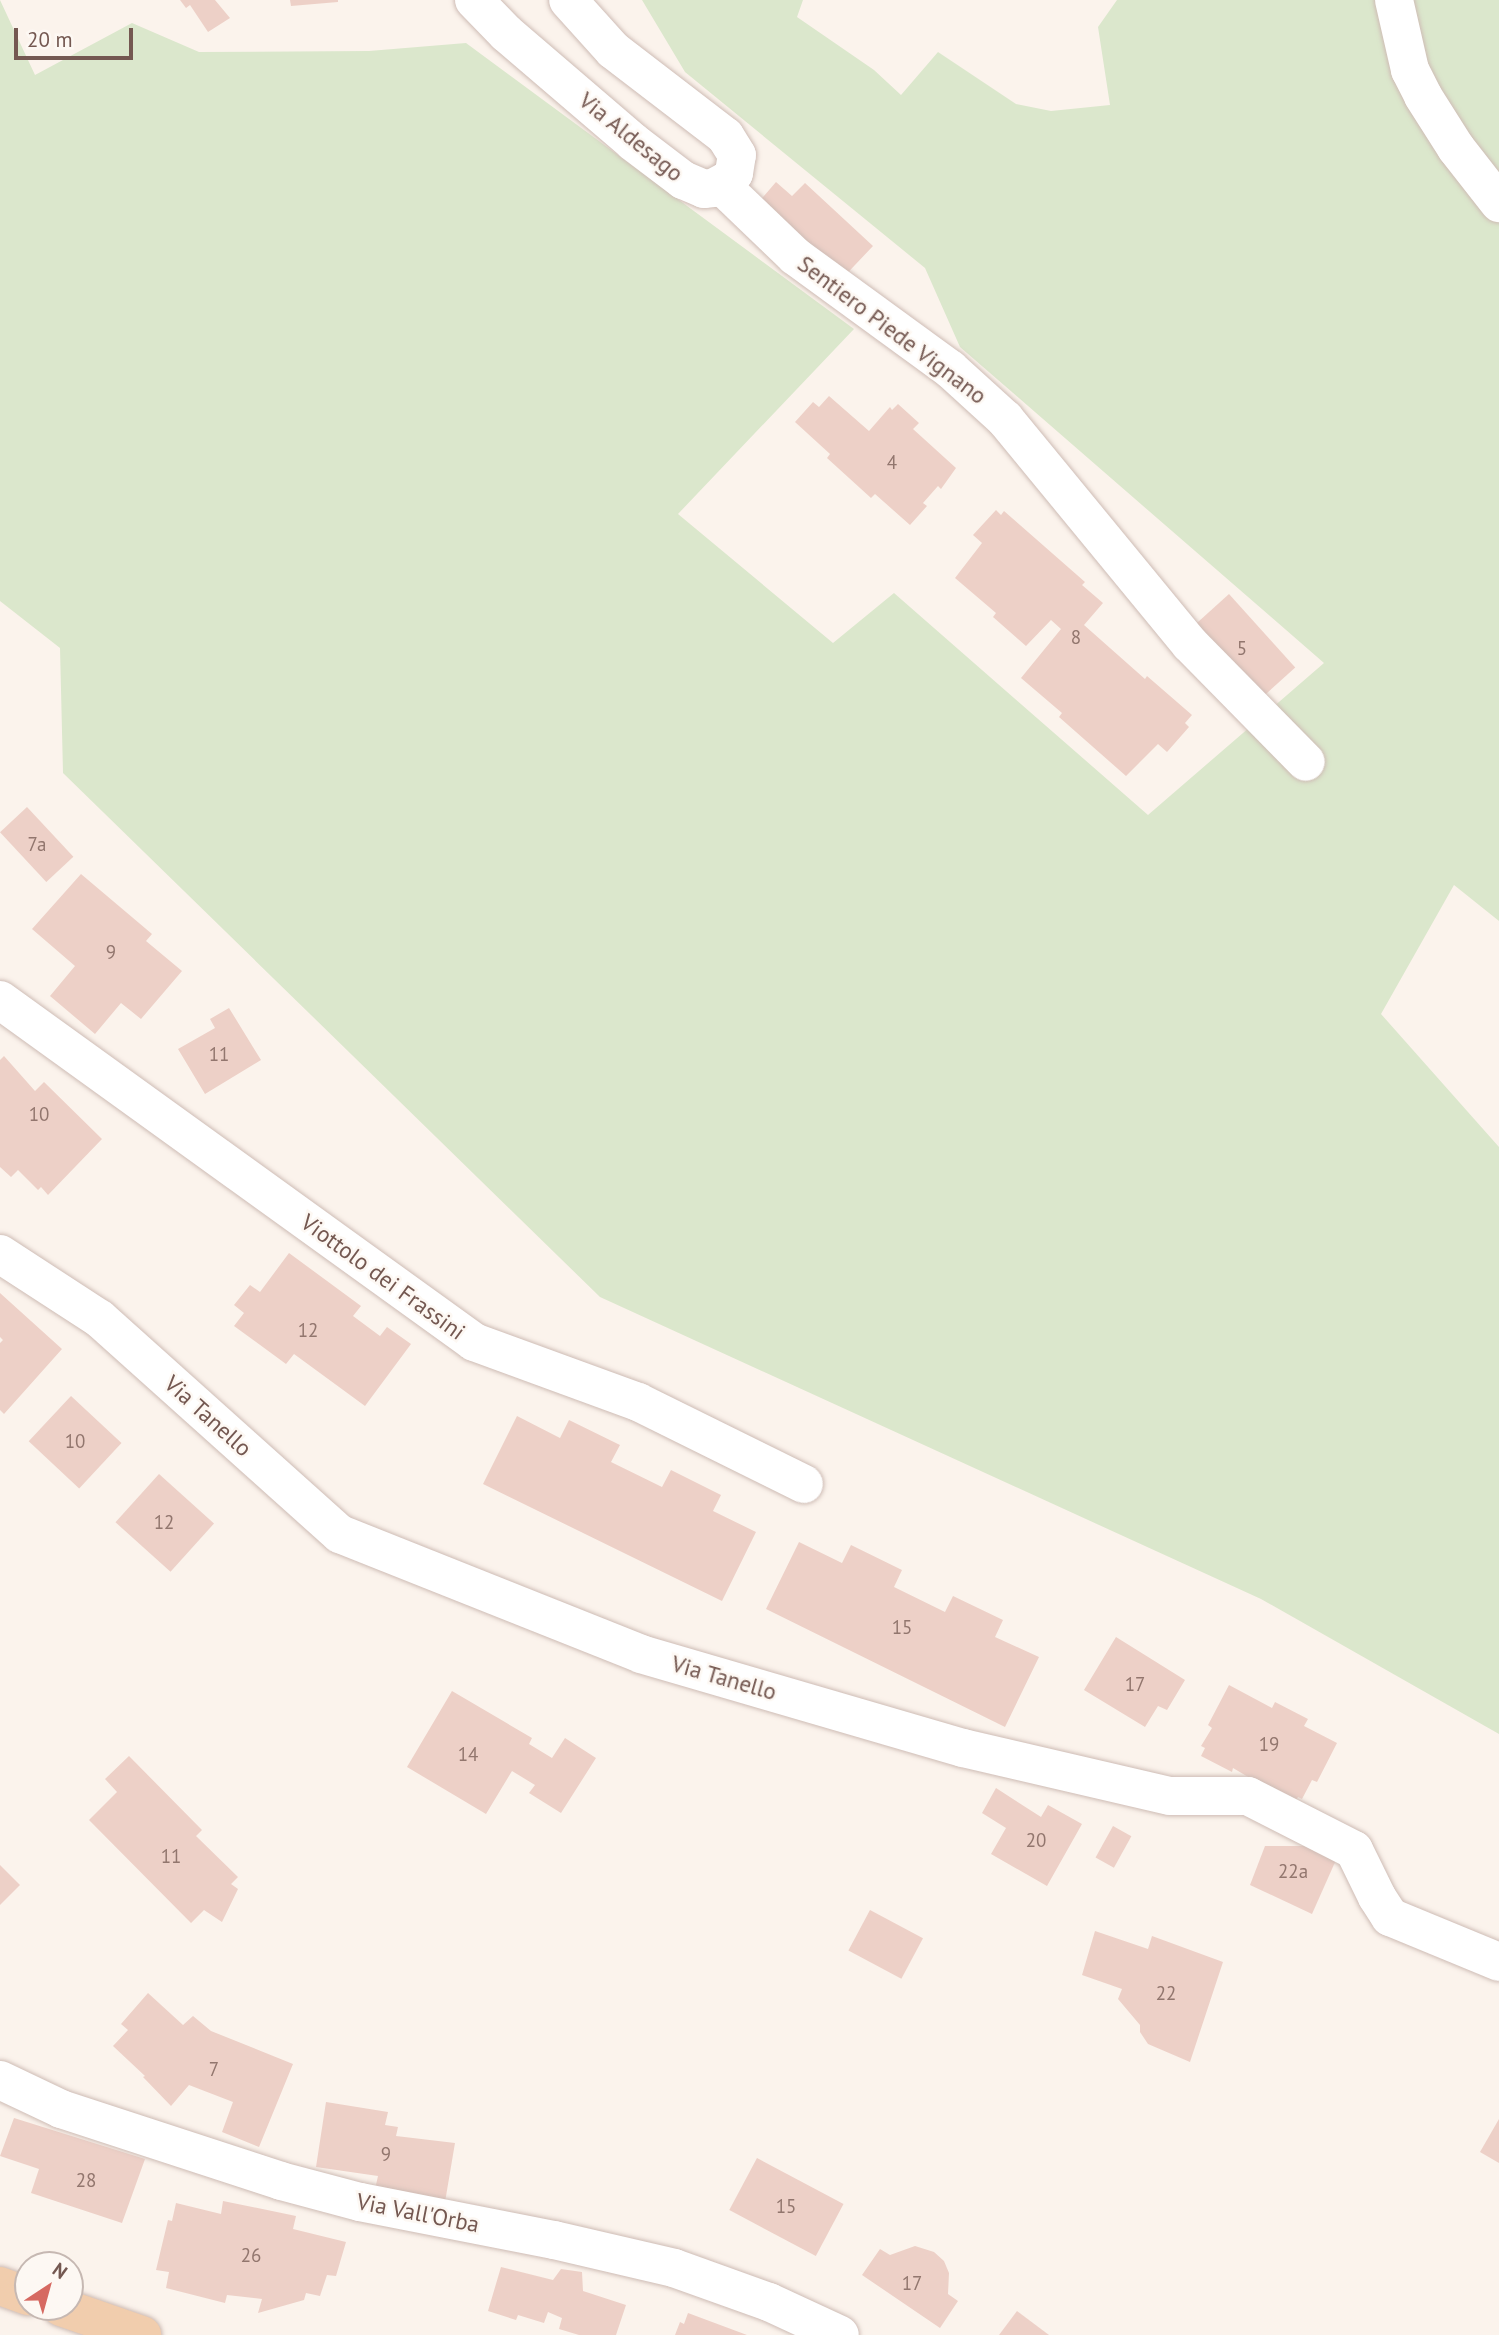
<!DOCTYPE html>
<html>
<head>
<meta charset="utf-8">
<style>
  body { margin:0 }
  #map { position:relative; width:1499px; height:2335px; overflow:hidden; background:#fbf3ec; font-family:"PT Sans",sans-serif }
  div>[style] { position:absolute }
  .green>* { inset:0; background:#dbe7cc }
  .building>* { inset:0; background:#edd0c7; transform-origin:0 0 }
  .roads { filter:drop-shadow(0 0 2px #cebcb5) drop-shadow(0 0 2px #cebcb5) }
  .minor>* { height:38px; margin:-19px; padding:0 19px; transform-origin:19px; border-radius:19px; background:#fff }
  .major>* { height:38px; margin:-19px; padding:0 19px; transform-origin:19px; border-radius:19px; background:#f1cdad }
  span { translate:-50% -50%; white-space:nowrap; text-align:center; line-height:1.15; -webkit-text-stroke:5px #fdf8f3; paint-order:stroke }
  .number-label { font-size:19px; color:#92766e }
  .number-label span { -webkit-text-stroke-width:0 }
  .street-label { font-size:23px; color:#745851 }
  .north { position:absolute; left:14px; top:2251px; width:70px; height:70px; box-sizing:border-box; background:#fdf8f3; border:2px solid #c6b8b2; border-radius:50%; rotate:36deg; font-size:19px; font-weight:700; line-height:28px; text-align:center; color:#745851 }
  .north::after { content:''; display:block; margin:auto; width:24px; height:32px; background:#d66961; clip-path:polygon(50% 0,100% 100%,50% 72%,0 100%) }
  .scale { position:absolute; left:14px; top:28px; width:119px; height:32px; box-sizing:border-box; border:4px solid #745851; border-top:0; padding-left:9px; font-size:21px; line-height:24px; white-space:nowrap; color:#745851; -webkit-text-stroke:5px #fdf8f3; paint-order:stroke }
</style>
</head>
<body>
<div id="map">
  <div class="green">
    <div style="clip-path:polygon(0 0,35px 75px,132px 23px,199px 52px,369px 51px,466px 43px,854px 329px,678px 514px,833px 643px,894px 593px,1148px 815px,1324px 663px,960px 347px,925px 268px,685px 72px,642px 0,803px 0,797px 17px,874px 70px,901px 95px,938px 52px,1016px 104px,1051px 111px,1110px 105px,1098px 27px,1117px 0,1499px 0,1499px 921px,1454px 885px,1381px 1014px,1499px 1147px,1499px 1734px,1261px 1599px,600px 1297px,63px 773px,60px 648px,0 601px)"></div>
  </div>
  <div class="building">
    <div style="clip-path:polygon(180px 0,215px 0,230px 18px,208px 32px,190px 5px,186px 8px)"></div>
    <div style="clip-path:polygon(290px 0,338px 0,338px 2px,291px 6px)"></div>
    <div style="clip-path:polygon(776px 182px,792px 196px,805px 183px,873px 246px,837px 284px,758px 203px)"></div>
    <div style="clip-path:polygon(829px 396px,869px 431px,890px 407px,892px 410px,898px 404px,919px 423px,913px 429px,956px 468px,941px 489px,938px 486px,923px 503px,927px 506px,910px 525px,875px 494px,871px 498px,827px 458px,830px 454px,795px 422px,813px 402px,819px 407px)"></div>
    <div style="clip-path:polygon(996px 510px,1001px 515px,1004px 511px,1085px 582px,1082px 585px,1103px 603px,1084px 625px,1145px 679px,1147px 676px,1192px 715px,1185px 723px,1189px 727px,1167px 752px,1158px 744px,1126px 776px,1059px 717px,1062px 713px,1021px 678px,1061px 629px,1051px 620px,1026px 646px,993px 617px,996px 613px,955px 578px,982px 543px,973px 535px)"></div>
    <div style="left:1229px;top:594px;width:99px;height:54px;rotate:48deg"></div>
    <div style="left:27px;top:807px;width:68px;height:37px;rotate:47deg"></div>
    <div style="clip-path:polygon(81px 874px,152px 934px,146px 941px,182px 971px,141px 1019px,121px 1003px,95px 1034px,50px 996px,75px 966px,32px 929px)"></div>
    <div style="clip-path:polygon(229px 1008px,261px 1060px,205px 1094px,178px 1049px,215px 1028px,210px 1019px)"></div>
    <div style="clip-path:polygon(4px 1056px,35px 1091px,44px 1082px,102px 1139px,48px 1195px,41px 1187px,38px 1190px,18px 1170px,11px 1177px,0 1167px,0 1060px)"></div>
    <div style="clip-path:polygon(289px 1253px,361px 1306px,353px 1316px,380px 1336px,387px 1327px,411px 1344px,365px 1406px,294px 1354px,286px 1364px,234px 1326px,244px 1313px,234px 1305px,250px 1285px,260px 1292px)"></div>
    <div style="clip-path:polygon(0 1293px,62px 1349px,4px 1414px,0 1410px,0 1343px,3px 1340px,0 1337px)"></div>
    <div style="left:71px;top:1396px;width:69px;height:62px;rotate:43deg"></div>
    <div style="clip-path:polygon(517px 1416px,560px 1438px,569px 1420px,620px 1445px,611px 1462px,662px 1487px,671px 1470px,721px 1495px,713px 1511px,756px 1532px,722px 1601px,483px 1484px)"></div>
    <div style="left:159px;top:1474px;width:74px;height:65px;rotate:42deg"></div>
    <div style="clip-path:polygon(799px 1542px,842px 1563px,851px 1545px,902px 1570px,894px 1587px,945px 1612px,953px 1596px,1003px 1620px,995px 1637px,1039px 1657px,1005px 1727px,766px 1609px)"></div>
    <div style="clip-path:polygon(1116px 1637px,1185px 1680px,1167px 1710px,1158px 1706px,1145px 1727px,1084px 1690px)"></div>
    <div style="clip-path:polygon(1229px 1685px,1272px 1708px,1275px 1702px,1308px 1719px,1304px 1726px,1337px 1743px,1317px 1782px,1312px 1780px,1302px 1799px,1298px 1797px,1294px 1804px,1233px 1768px,1232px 1772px,1201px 1756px,1205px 1748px,1201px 1746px,1212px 1728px,1208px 1725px)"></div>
    <div style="clip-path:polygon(452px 1691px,532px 1738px,529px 1744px,552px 1758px,565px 1738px,596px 1758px,561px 1813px,529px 1793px,535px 1785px,512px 1771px,486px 1814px,407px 1767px)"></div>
    <div style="clip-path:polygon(129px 1756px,202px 1830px,196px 1836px,238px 1877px,231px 1884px,238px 1889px,222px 1922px,204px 1910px,191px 1923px,89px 1820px,117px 1792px,105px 1779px)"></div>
    <div style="clip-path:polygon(996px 1788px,1041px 1817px,1048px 1805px,1082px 1824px,1047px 1886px,991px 1854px,1006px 1828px,982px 1813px)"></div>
    <div style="left:1113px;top:1826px;width:21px;height:36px;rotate:29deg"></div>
    <div style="clip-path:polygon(1265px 1846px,1309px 1846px,1336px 1860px,1312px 1914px,1250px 1885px)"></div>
    <div style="clip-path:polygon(0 1865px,20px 1885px,0 1905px)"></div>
    <div style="left:870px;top:1910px;width:60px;height:46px;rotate:28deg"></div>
    <div style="clip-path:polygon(1095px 1931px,1148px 1949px,1152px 1936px,1223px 1962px,1190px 2062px,1148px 2044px,1140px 2032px,1140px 2025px,1118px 1999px,1122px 1989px,1082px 1975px)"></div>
    <div style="clip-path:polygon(148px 1993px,183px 2025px,193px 2016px,211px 2031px,293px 2064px,259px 2147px,222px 2132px,233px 2102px,189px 2085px,171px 2106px,143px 2077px,145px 2076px,113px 2046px,128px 2030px,121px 2024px)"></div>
    <div style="clip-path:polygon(326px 2102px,388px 2112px,385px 2125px,398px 2127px,396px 2136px,455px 2143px,444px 2208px,373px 2198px,378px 2176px,316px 2167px)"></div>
    <div style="clip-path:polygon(14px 2118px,145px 2159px,122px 2223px,31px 2193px,39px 2169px,0 2156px)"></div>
    <div style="clip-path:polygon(1499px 2119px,1499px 2163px,1480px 2152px)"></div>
    <div style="left:757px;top:2158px;width:98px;height:59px;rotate:28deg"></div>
    <div style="clip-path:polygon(223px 2201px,296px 2216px,293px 2229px,346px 2242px,336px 2276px,327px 2275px,320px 2296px,306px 2293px,304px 2300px,258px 2313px,262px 2299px,227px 2295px,225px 2303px,166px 2288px,169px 2272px,156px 2270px,168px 2220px,172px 2221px,176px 2203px,221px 2214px)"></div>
    <div style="clip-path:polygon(915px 2246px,934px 2252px,944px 2261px,949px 2273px,948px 2294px,958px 2301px,940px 2328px,862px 2275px,880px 2249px,890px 2255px)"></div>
    <div style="clip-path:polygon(501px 2267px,553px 2280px,561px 2269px,582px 2272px,583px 2291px,626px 2305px,616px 2335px,579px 2335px,559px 2329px,562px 2318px,548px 2312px,544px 2323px,518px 2315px,516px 2320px,488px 2311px)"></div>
    <div style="clip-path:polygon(1017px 2311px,1049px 2335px,999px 2335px)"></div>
    <div style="clip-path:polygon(688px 2313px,747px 2335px,675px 2335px,680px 2322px,684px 2324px)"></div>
  </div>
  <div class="roads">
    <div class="minor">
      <div style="left:474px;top:0;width:46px;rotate:45.9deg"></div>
      <div style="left:506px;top:33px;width:167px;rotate:40.6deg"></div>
      <div style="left:633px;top:142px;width:63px;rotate:37.2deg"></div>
      <div style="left:683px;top:180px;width:23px;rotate:23deg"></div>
      <div style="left:704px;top:189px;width:9px;rotate:-6deg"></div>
      <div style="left:713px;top:188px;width:17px;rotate:-28deg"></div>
      <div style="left:728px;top:180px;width:9px;rotate:-49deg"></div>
      <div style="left:734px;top:173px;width:18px;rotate:-81deg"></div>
      <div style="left:737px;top:155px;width:22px;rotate:-122deg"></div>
      <div style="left:725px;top:136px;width:141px;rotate:-142.5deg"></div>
      <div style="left:613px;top:50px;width:67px;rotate:-132deg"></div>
      <div style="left:1394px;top:0;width:72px;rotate:77.1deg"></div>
      <div style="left:1410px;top:70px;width:29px;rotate:63deg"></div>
      <div style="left:1423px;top:96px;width:62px;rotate:57.6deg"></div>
      <div style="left:1456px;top:148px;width:70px;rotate:52deg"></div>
      <div style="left:721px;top:185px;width:103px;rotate:43.8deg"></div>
      <div style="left:795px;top:256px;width:192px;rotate:36.1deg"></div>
      <div style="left:950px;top:369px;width:74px;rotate:42.3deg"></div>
      <div style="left:1005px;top:419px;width:291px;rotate:50.6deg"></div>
      <div style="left:1190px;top:644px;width:165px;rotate:45.5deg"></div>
      <div style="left:0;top:1000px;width:584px;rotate:35.81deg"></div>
      <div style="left:474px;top:1342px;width:175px;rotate:20.1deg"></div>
      <div style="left:638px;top:1402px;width:185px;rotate:26.3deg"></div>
      <div style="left:0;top:1254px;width:119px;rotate:33deg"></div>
      <div style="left:100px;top:1319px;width:322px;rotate:41.9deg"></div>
      <div style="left:340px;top:1534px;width:324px;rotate:21.7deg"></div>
      <div style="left:641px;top:1654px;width:335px;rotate:16.3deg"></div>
      <div style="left:963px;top:1748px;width:212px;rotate:13.1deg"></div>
      <div style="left:1170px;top:1796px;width:78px"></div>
      <div style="left:1248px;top:1796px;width:119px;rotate:27deg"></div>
      <div style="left:1354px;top:1850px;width:52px;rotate:63.9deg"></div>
      <div style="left:1377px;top:1897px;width:24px;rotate:57deg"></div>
      <div style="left:1390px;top:1917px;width:118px;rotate:22.4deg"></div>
      <div style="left:0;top:2080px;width:68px;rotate:25.4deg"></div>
      <div style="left:61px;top:2109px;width:231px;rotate:18.1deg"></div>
      <div style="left:281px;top:2181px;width:82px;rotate:14.9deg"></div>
      <div style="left:360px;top:2202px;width:198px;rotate:11.1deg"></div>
      <div style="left:554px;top:2240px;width:123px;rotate:13.1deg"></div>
      <div style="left:674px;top:2268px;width:101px;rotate:19.7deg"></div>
      <div style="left:769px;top:2302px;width:78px;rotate:24.9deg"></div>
    </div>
    <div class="major">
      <div style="left:0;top:2286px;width:30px;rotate:20deg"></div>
      <div style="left:61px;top:2307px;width:86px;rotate:19.1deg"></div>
    </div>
  </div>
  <div class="number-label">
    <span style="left:892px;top:463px">4</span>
    <span style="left:1076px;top:638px">8</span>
    <span style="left:1242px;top:649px">5</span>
    <span style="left:37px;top:845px">7a</span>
    <span style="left:111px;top:953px">9</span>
    <span style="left:219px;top:1055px">11</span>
    <span style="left:39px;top:1115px">10</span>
    <span style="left:308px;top:1331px">12</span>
    <span style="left:75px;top:1442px">10</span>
    <span style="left:164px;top:1523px">12</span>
    <span style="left:902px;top:1628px">15</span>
    <span style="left:1135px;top:1685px">17</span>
    <span style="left:1269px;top:1745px">19</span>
    <span style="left:468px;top:1755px">14</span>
    <span style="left:1036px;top:1841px">20</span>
    <span style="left:171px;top:1857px">11</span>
    <span style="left:1293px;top:1872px">22a</span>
    <span style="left:1166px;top:1994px">22</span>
    <span style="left:214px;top:2070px">7</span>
    <span style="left:386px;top:2155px">9</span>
    <span style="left:86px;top:2181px">28</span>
    <span style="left:786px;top:2207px">15</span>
    <span style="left:251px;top:2256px">26</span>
    <span style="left:912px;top:2284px">17</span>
  </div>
  <div class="street-label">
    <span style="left:631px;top:137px;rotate:39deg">Via Aldesago</span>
    <span style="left:892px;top:330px;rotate:37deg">Sentiero Piede Vignano</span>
    <span style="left:383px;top:1277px;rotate:36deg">Viottolo dei Frassini</span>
    <span style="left:208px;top:1416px;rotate:42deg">Via Tanello</span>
    <span style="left:724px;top:1678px;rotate:16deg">Via Tanello</span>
    <span style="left:418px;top:2213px;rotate:11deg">Via Vall'Orba</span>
  </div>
  <div class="north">N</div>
  <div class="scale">20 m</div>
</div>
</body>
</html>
